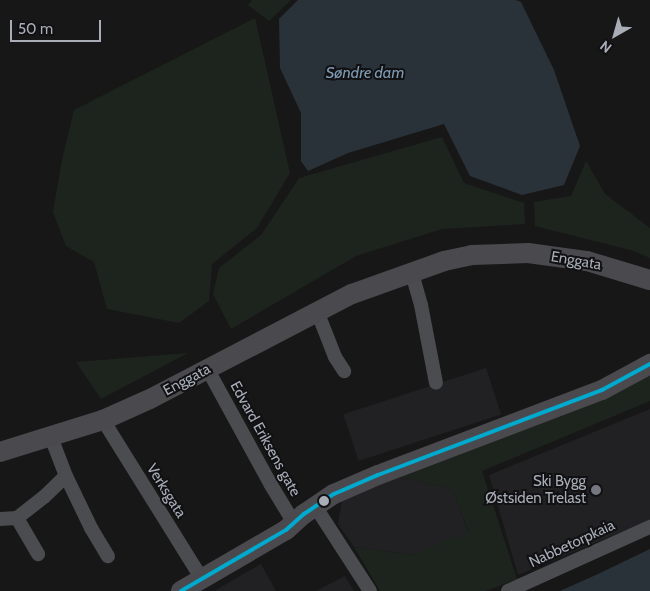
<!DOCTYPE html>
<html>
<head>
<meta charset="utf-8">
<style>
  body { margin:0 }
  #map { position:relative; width:650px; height:591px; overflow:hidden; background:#171717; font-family:Cabin,sans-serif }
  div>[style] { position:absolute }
  .built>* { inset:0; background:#212123; transform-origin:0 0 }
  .green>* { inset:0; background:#1d241e }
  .water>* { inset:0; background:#2a3239 }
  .street>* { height:14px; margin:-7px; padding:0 7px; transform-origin:7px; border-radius:7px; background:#4b4c50 }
  .secondary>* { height:20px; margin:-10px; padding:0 10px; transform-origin:10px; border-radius:10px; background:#4a4a4e }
  .bus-1>* { height:4px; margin:-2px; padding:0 2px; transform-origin:2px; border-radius:2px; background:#00a9ce }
  .dots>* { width:14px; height:14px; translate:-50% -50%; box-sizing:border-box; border:2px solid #111113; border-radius:50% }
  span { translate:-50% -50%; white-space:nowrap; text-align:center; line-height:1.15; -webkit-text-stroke:4px #111113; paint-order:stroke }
  .street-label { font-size:15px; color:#a8adb8 }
  .poi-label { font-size:15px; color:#a8adb8 }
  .right { translate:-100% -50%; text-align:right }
  .water-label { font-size:16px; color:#7f9bb3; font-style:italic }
  .north { position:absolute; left:590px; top:10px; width:50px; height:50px; -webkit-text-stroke:4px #111113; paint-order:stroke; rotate:218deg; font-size:14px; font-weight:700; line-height:20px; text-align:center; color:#a8adb8 }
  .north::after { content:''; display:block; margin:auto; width:18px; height:22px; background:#a8adb8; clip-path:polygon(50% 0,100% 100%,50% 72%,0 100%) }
  .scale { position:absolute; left:10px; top:20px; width:91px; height:22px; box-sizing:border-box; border:2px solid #a8adb8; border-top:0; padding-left:6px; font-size:15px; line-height:18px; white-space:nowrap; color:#a8adb8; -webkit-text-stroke:4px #111113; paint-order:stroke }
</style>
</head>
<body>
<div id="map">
  <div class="built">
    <div style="left:486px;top:368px;width:49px;height:150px;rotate:72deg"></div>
    <div style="clip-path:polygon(650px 409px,650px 520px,518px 575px,489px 475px)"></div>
    <div style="clip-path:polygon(389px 477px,411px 479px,453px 490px,468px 532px,413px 555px,354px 547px,338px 524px,342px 499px)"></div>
    <div style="clip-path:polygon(261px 564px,276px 591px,214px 591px)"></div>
    <div style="clip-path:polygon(345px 576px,354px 591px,316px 591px)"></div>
  </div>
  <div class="green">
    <div style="clip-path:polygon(252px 0,291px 0,269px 21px,248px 5px)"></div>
    <div style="clip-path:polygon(255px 18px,290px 173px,257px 228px,212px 264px,209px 301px,179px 323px,107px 309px,94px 262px,66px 246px,53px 212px,62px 160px,74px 110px)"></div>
    <div style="clip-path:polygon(442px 137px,464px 183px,524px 203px,525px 224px,442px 229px,356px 256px,231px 329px,213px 294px,219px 268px,261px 235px,299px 178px)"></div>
    <div style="clip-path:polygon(586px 161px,605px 194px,650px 228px,650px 258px,634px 251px,535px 226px,534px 202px,571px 196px)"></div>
    <div style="clip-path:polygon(188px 353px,101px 399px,76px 362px)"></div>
    <div style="clip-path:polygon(650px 370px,650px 401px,482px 471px,517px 579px,486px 591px,380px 591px,354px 547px,413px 555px,468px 531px,453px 490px,411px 479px,389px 476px)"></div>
  </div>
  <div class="water">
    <div style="clip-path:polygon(298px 0,516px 0,521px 2px,554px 70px,580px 146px,564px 185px,522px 195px,470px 176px,444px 124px,348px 153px,308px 171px,301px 161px,301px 113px,280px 68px,279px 19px)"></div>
    <div style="clip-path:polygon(650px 549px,650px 591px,560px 591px,598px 574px)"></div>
  </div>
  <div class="street">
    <div style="left:411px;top:270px;width:36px;rotate:74deg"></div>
    <div style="left:421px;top:305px;width:79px;rotate:79.1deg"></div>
    <div style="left:317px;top:311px;width:49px;rotate:68.6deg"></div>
    <div style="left:335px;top:357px;width:17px;rotate:57deg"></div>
    <div style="left:208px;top:370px;width:131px;rotate:61.3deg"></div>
    <div style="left:271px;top:485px;width:44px;rotate:58.8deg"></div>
    <div style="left:103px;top:420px;width:187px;rotate:58.1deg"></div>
    <div style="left:51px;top:437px;width:42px;rotate:69deg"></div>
    <div style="left:66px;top:476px;width:58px;rotate:64.3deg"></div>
    <div style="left:91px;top:528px;width:33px;rotate:59deg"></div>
    <div style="left:315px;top:506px;width:101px;rotate:57.1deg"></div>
    <div style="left:17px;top:518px;width:42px;rotate:59.7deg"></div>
    <div style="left:0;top:519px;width:17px;rotate:-3deg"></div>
    <div style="left:17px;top:518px;width:34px;rotate:-38deg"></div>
    <div style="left:44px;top:497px;width:30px;rotate:-44deg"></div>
    <div style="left:508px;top:591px;width:156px;rotate:-24.3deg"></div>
  </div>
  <div class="secondary">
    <div style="left:0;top:452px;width:108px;rotate:-17.3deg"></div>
    <div style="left:103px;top:420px;width:51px;rotate:-24.1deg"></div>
    <div style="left:150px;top:399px;width:228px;rotate:-27.5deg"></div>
    <div style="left:352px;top:294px;width:98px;rotate:-19.7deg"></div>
    <div style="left:444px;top:261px;width:29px;rotate:-12deg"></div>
    <div style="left:472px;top:255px;width:56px;rotate:-2deg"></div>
    <div style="left:528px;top:253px;width:60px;rotate:7.7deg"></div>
    <div style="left:587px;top:261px;width:66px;rotate:16.8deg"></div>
    <div style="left:181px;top:591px;width:121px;rotate:-30.2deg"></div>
    <div style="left:286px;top:530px;width:24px;rotate:-42deg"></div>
    <div style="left:304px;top:514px;width:36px;rotate:-34deg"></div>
    <div style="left:334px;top:494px;width:48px;rotate:-23.4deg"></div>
    <div style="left:378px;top:475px;width:240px;rotate:-20.8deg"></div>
    <div style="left:602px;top:390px;width:55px;rotate:-28.4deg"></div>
  </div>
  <div class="bus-1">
    <div style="left:181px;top:591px;width:121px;rotate:-30.2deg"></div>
    <div style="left:286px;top:530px;width:24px;rotate:-42deg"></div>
    <div style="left:304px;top:514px;width:36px;rotate:-34deg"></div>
    <div style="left:334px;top:494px;width:48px;rotate:-23.4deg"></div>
    <div style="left:378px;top:475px;width:240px;rotate:-20.8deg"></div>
    <div style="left:602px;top:390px;width:55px;rotate:-28.4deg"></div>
  </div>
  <div class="dots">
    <div style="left:596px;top:490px;background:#757880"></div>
    <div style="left:324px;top:501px;background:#a8adb8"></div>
  </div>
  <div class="street-label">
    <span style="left:576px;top:261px;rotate:10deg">Enggata</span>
    <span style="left:187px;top:380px;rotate:-28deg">Enggata</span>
    <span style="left:265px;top:439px;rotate:61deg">Edvard Eriksens gate</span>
    <span style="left:166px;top:491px;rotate:58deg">Verksgata</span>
    <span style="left:572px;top:544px;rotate:-25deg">Nabbetorpkaia</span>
  </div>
  <div class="poi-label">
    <span class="right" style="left:586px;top:490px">Ski Bygg<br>Østsiden Trelast</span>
  </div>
  <div class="water-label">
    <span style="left:365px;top:73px">Søndre dam</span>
  </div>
  <div class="north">N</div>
  <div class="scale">50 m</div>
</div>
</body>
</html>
